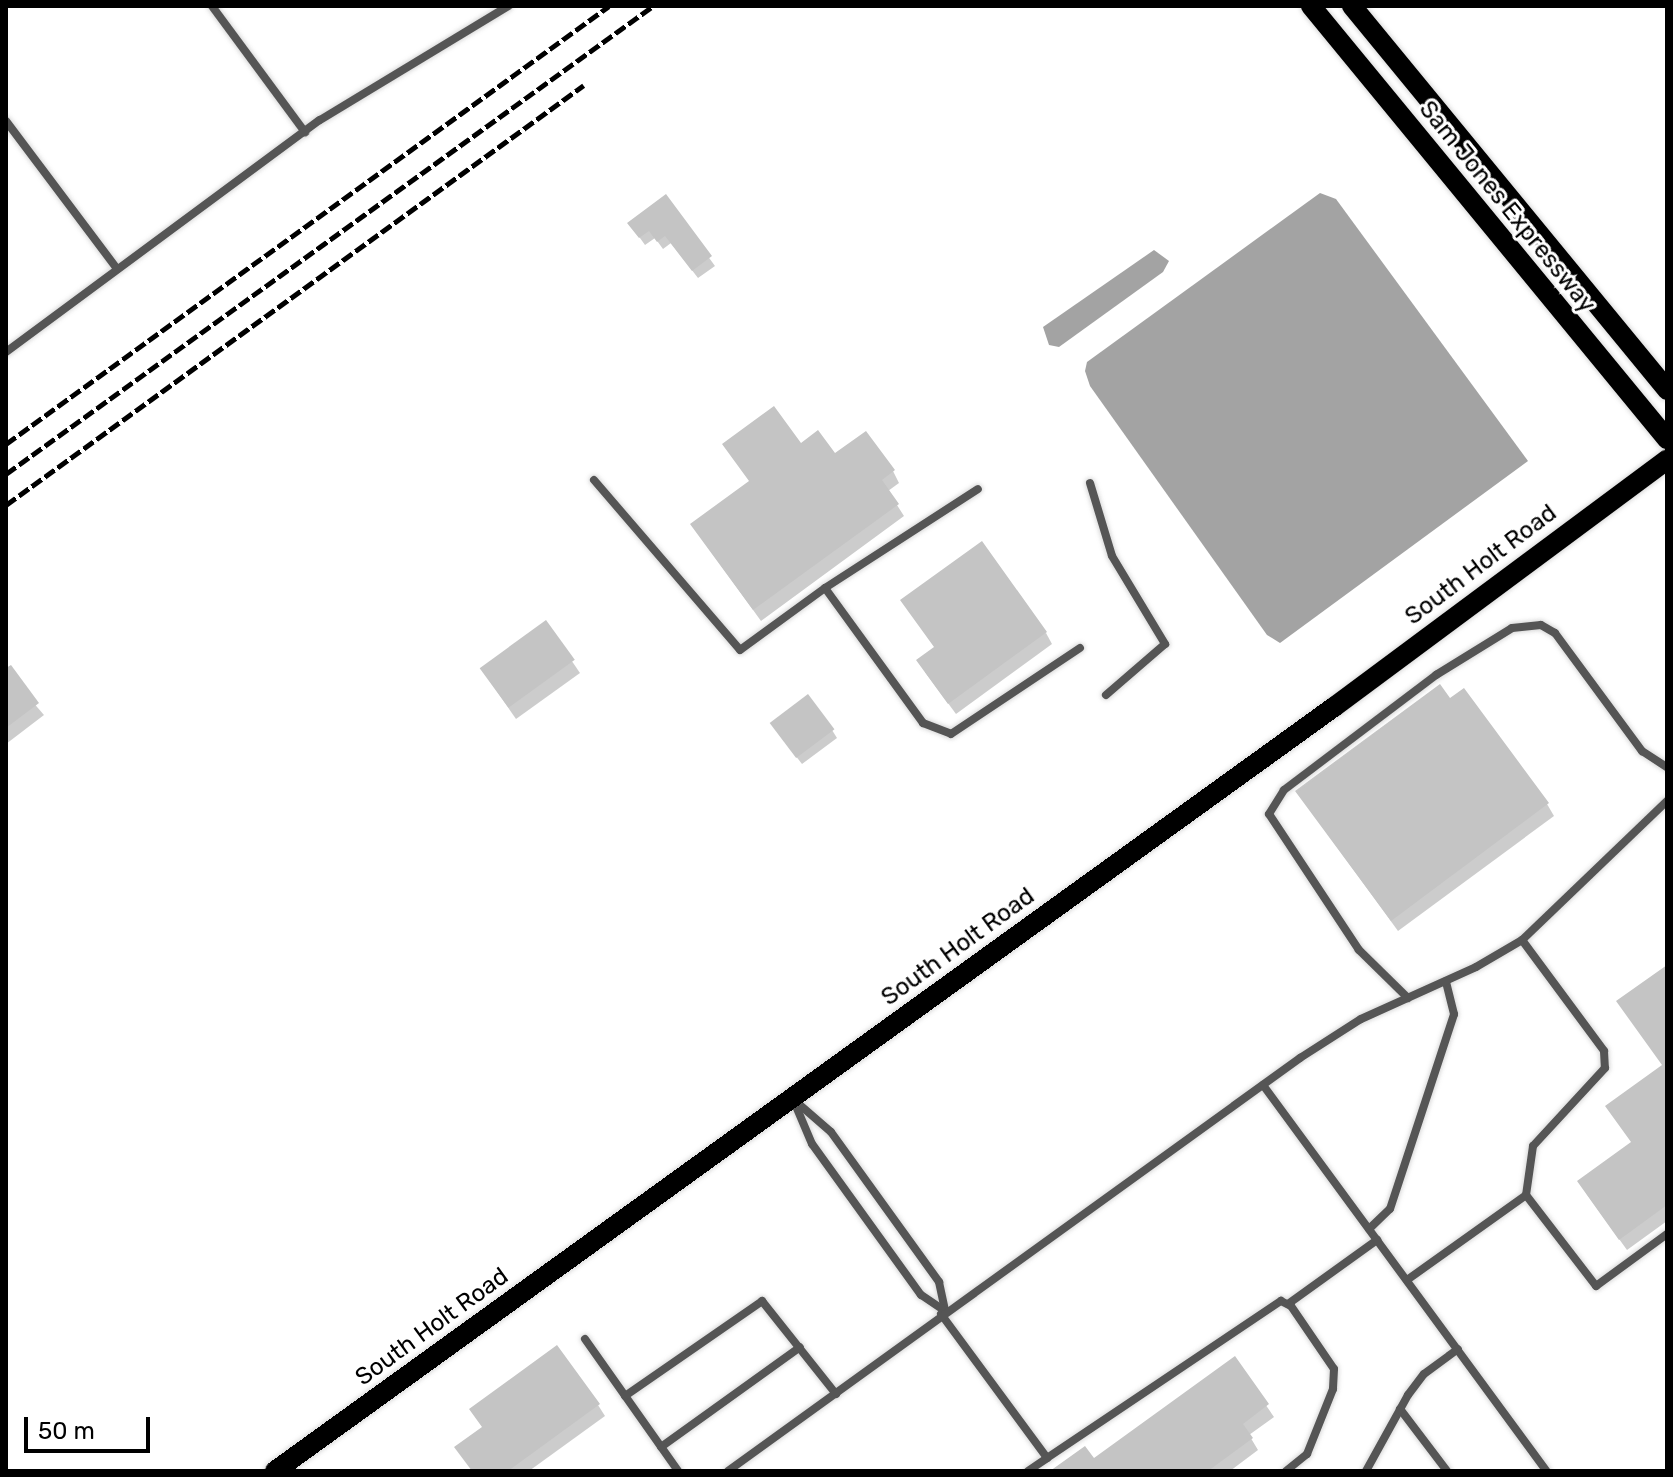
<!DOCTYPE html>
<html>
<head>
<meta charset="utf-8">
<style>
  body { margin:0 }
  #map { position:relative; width:1673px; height:1477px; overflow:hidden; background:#fff; font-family:Rubik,sans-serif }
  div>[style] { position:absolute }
  .water>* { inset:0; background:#a3a3a3 }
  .shadow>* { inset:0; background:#0003 }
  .building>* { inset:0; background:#c4c4c4; transform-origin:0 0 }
  .roads { filter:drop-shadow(0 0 2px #dbdbdb) drop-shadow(0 0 2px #dbdbdb) }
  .service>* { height:8px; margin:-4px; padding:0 4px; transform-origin:4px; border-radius:4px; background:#555 }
  .primary>* { height:20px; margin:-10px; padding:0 10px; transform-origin:10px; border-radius:10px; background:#000 }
  .rail>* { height:5px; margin-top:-2.5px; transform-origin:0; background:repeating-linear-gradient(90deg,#000 0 12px,transparent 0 16px) }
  span { translate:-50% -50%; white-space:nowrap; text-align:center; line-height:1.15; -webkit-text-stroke:6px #fff; paint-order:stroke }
  .street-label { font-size:24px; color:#000 }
  .frame { position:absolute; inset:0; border:8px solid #000; pointer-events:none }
  .scale { position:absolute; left:24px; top:1417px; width:126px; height:36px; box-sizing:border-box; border:4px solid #000; border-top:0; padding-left:10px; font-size:24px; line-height:28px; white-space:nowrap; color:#000; -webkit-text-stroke:6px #fff; paint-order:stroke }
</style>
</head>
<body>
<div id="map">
  <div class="water">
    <div style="clip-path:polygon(1320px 193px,1336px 199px,1528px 461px,1280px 643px,1267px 635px,1090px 386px,1085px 371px,1087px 362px)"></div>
    <div style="clip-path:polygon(1154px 250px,1169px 261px,1163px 272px,1059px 347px,1049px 345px,1043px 327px)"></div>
  </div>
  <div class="shadow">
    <div style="clip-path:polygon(665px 197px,715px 266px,698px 278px,671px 243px,663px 249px,655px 238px,645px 245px,635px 231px)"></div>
    <div style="clip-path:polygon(801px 446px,893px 471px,899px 483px,888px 491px,904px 516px,761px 621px,699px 535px)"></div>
    <div style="clip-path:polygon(546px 623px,580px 673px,516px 719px,489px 680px)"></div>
    <div style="clip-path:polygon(1046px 633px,1052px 644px,956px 714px,925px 672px,935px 648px)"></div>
    <div style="clip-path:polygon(6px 671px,44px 715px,6px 744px)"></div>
    <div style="clip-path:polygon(832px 730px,837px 738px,802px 764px,777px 732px)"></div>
    <div style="clip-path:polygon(1297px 792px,1547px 804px,1554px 816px,1398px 931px)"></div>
    <div style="clip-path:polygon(1667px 968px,1667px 1221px,1627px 1250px,1586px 1193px,1633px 1144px,1664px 1067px)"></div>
    <div style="clip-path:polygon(1234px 1359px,1274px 1417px,1249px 1435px,1258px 1450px,1230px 1471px,1054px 1471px,1094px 1461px)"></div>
    <div style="clip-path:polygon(598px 1405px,605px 1416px,529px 1471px,472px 1471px,483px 1428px)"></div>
  </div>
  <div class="building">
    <div style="clip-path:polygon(666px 194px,712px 256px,692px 271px,665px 236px,657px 242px,649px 231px,639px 238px,627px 223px)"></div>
    <div style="clip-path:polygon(774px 406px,801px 443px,818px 430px,835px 453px,866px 431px,895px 470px,882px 480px,899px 504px,753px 610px,690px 524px,749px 481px,722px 444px)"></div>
    <div style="clip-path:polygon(982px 541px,1047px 632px,948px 704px,916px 660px,934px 647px,900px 600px)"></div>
    <div style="left:546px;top:620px;width:49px;height:82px;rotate:54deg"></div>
    <div style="clip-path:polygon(11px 665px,39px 703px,6px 728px,6px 668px)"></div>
    <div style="clip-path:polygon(1440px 684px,1450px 698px,1464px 688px,1549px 803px,1391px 921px,1295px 791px)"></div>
    <div style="left:808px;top:694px;width:44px;height:48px;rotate:53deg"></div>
    <div style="clip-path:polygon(1667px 965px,1667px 1205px,1619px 1240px,1577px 1181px,1631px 1142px,1605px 1106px,1662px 1065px,1616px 1001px)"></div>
    <div style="clip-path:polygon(557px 1345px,600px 1404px,508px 1471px,472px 1471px,454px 1447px,482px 1427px,469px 1409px)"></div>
    <div style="clip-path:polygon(1235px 1356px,1269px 1404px,1243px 1424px,1253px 1438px,1208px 1471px,1050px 1471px,1085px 1446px,1094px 1458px)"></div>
  </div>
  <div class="roads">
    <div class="service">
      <div style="left:212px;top:6px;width:157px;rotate:53.6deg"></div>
      <div style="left:6px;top:121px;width:185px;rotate:53.1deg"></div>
      <div style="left:6px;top:352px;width:390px;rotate:-36.5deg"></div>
      <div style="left:320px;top:120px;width:220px;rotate:-31.2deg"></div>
      <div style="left:594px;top:480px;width:224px;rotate:49.3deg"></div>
      <div style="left:740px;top:650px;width:105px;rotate:-36.1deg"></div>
      <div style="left:825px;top:588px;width:167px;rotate:54deg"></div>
      <div style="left:923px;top:723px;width:30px;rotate:21deg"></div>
      <div style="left:951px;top:734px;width:155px;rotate:-33.7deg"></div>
      <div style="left:1090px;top:483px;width:76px;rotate:73.2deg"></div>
      <div style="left:1112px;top:556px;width:103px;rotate:58.9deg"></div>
      <div style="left:1165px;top:644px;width:78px;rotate:139.2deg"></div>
      <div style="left:825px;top:588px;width:182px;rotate:-32.9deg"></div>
      <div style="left:1522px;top:940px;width:138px;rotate:53.5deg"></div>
      <div style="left:1604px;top:1051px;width:17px;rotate:87deg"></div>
      <div style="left:1605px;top:1068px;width:106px;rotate:132.7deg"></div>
      <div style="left:1533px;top:1146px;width:49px;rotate:98.1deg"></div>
      <div style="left:1408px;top:998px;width:69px;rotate:-135.6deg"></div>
      <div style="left:1359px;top:950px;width:163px;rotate:-123.5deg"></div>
      <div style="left:1269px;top:814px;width:28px;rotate:-58deg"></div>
      <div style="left:1284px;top:790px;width:191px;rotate:-37.1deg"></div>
      <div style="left:1436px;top:675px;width:89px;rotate:-31.7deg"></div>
      <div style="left:1512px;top:628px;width:29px;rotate:-6deg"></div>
      <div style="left:1541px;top:625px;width:16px;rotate:30deg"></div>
      <div style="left:1555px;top:633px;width:147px;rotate:53.6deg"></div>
      <div style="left:1642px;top:751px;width:30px;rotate:33deg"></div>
      <div style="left:1263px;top:1085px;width:479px;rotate:53.7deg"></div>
      <div style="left:793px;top:1099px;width:50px;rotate:41deg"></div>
      <div style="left:831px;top:1132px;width:185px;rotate:54.2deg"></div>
      <div style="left:939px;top:1282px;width:30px;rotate:78deg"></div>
      <div style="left:945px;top:1311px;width:29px;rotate:-146deg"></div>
      <div style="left:921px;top:1295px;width:186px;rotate:-125.8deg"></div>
      <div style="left:812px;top:1144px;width:49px;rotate:-112.9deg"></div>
      <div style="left:1369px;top:1229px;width:29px;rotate:-44deg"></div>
      <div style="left:1390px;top:1209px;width:205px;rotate:-71.8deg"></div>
      <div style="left:1454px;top:1014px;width:34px;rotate:-104deg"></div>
      <div style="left:1407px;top:1280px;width:146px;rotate:-35.5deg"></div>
      <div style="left:1526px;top:1195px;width:115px;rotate:52.4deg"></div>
      <div style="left:1596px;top:1286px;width:88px;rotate:-36.2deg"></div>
      <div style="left:1288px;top:1304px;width:110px;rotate:-35.7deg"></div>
      <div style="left:941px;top:1314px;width:179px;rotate:53.6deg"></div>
      <div style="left:1047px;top:1458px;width:282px;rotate:-33.9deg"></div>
      <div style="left:1281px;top:1301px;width:11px;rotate:27deg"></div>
      <div style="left:1291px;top:1306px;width:76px;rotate:55.7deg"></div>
      <div style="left:1334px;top:1369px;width:20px;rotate:93deg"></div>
      <div style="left:1333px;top:1389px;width:70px;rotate:111.8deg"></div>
      <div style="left:1307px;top:1454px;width:27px;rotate:141deg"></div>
      <div style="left:585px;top:1339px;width:161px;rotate:54.8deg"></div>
      <div style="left:625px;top:1396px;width:167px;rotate:-34.7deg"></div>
      <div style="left:762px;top:1301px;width:119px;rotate:51.5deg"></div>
      <div style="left:1400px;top:1409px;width:78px;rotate:52.8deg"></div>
      <div style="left:661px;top:1447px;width:171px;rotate:-35.7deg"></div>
      <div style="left:728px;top:1471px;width:706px;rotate:-35.83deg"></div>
      <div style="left:1300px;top:1058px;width:72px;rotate:-32.6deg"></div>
      <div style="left:1361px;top:1019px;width:126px;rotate:-24.3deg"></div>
      <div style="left:1476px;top:967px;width:53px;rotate:-30.4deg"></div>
      <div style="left:1522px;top:940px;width:201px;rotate:-43.8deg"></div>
      <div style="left:1028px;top:1471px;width:23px;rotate:-34deg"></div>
      <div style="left:1366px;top:1471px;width:87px;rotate:-61.1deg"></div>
      <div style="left:1408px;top:1395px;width:26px;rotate:-53deg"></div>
      <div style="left:1424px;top:1374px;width:42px;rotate:-36.3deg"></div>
    </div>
    <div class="primary">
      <div style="left:1311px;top:6px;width:561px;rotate:50.57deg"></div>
      <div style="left:1352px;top:6px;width:497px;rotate:50.6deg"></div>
      <div style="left:275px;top:1471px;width:1306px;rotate:-35.81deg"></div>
      <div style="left:1334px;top:707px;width:415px;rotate:-36.6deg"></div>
    </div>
  </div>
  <div class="rail">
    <div style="left:6px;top:444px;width:745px;rotate:-35.99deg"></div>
    <div style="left:6px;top:474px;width:799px;rotate:-35.88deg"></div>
    <div style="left:6px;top:505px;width:714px;rotate:-36deg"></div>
  </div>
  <div class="street-label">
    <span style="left:1507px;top:207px;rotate:51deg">Sam Jones Expressway</span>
    <span style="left:1481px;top:565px;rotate:-37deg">South Holt Road</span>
    <span style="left:958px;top:947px;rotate:-36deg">South Holt Road</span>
    <span style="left:432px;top:1327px;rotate:-36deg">South Holt Road</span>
  </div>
  <div class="frame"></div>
  <div class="scale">50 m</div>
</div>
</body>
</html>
